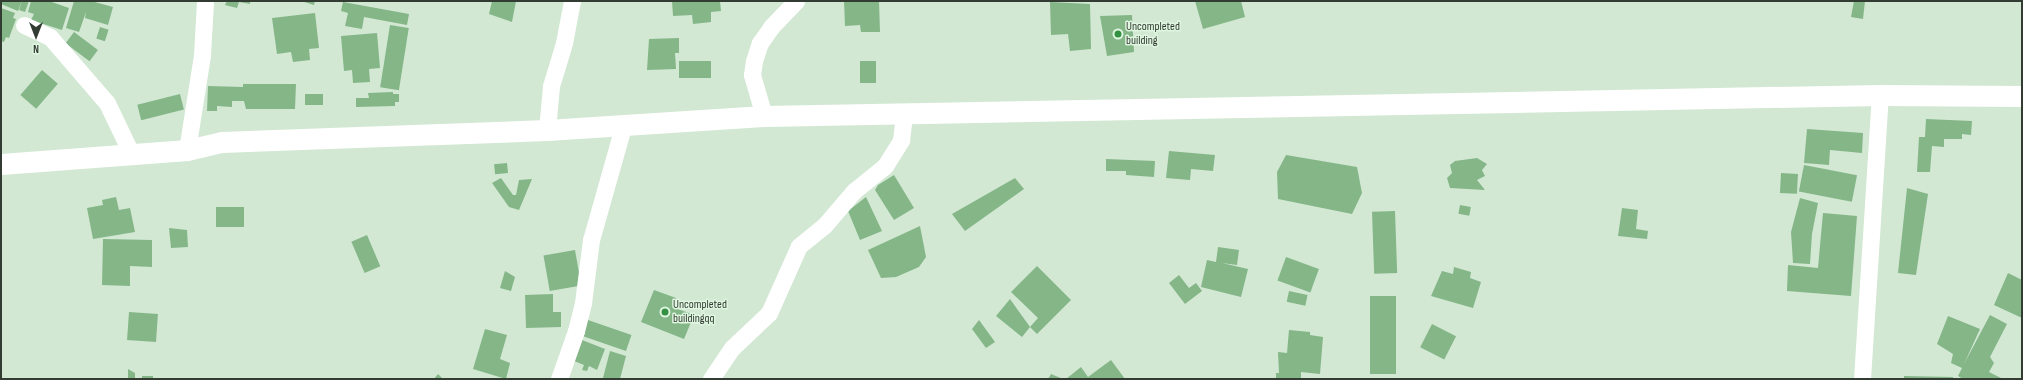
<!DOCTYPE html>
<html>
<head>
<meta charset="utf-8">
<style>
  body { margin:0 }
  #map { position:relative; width:2023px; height:380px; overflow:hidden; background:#d2e8d3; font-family:"Sofia Sans Condensed",sans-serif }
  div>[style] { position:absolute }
  .building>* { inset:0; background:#84b688; transform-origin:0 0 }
  .minor>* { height:17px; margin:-8.5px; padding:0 8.5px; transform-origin:8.5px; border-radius:8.5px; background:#fff }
  .major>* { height:21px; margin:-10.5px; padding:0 10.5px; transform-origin:10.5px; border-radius:10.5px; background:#fff }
  .dots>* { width:11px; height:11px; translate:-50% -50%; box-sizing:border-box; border:2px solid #dff6e0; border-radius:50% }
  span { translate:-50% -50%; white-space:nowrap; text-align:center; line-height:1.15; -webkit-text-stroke:3px #dff6e0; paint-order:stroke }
  .poi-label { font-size:12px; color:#333c33 }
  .left { translate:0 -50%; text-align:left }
  .frame { position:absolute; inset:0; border:2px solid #333c33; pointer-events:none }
  .north { position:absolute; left:16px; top:16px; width:40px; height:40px; -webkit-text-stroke:3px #dff6e0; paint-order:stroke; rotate:180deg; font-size:11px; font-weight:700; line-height:16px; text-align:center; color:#333c33 }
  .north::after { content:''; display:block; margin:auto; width:14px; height:18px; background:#333c33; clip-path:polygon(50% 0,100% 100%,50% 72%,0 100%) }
</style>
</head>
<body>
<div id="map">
  <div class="building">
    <div style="clip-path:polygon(1px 1px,22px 1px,18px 11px,1px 4px)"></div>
    <div style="clip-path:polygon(22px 1px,29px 1px,25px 12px,19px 10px)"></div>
    <div style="clip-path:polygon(31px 1px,49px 1px,69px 8px,62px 30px,31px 20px,34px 14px,28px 12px)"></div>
    <div style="clip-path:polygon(74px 1px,91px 1px,113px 7px,108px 25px,85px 18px,86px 12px,79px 32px,66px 28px)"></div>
    <div style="clip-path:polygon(227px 1px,250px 1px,250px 4px,239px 2px,237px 8px,225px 5px)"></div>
    <div style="clip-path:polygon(301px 1px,315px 1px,314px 5px)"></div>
    <div style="clip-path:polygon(492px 1px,516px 1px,512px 22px,489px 14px)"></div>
    <div style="clip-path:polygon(672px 1px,720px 1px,721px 11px,711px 12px,711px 22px,693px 24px,692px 15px,673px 16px)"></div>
    <div style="clip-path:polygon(844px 1px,879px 1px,880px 32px,861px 32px,860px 25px,845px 26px)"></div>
    <div style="clip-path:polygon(1195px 1px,1241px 1px,1245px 17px,1203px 29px)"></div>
    <div style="clip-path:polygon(1854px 1px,1865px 1px,1863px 19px,1851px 17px)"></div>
    <div style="clip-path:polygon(343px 2px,409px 14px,407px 25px,364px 17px,362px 29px,345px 26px,348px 13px,341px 11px)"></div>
    <div style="clip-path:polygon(1050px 2px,1090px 4px,1091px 49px,1070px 51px,1068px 34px,1051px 35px)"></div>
    <div style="clip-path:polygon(1px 8px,15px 13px,13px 18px,16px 19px,9px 38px,6px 37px,4px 42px,1px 41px)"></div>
    <div style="clip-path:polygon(315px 13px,319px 48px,309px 49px,310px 60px,293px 62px,291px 52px,277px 54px,272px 18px)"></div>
    <div style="clip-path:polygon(1132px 15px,1134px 52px,1107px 56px,1100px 16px)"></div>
    <div style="left:390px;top:25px;width:19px;height:63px;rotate:9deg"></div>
    <div style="left:100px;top:27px;width:9px;height:12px;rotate:18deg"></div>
    <div style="left:74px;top:32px;width:30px;height:14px;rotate:37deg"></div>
    <div style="clip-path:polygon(377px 33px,380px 68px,369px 69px,370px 82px,353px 83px,352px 70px,344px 71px,341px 36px)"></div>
    <div style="clip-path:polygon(679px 38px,679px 53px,675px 53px,676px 69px,647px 70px,649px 39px)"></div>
    <div style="left:679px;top:61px;width:32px;height:17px"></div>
    <div style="left:860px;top:61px;width:16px;height:22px"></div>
    <div style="left:42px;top:70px;width:21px;height:33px;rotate:41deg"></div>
    <div style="clip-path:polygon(243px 84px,296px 84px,295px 109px,246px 109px,244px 101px,232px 101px,232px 107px,217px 106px,217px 111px,207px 111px,208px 86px,243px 87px)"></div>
    <div style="clip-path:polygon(393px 92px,393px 94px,399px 94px,399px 102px,395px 102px,395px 106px,356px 107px,356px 98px,369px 98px,368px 93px)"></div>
    <div style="left:180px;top:94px;width:16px;height:44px;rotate:76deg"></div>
    <div style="left:305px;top:94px;width:18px;height:11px"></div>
    <div style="clip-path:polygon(1926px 119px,1972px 121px,1971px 135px,1962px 134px,1962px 139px,1944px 139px,1944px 147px,1932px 146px,1930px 172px,1917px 172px,1919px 137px,1925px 137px)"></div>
    <div style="clip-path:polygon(1807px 129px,1863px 133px,1862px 153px,1830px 150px,1829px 165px,1804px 163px)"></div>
    <div style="clip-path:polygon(1169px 151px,1215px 155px,1213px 171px,1191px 169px,1190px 180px,1166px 178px)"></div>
    <div style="clip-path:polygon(1286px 155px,1357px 167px,1362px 193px,1352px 214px,1278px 199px,1277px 172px)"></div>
    <div style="clip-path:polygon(1477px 158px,1487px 164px,1482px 170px,1485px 176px,1477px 180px,1485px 190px,1450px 188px,1447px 178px,1452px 173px,1450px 165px,1455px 161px)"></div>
    <div style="clip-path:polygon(1106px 159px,1155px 161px,1154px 177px,1126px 175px,1126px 171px,1106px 171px)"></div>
    <div style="left:507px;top:163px;width:10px;height:13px;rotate:84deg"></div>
    <div style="left:1804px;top:165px;width:54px;height:27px;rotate:11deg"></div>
    <div style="left:1781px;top:173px;width:17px;height:20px;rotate:3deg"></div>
    <div style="clip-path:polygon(894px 175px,914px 208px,894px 220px,875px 190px,878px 185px)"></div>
    <div style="clip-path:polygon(501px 178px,513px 195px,516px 195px,519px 180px,532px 179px,519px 210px,509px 207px,492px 183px)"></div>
    <div style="clip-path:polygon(1015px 178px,1024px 189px,965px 231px,952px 214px)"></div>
    <div style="clip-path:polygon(1907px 188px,1928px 194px,1916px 275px,1898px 273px)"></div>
    <div style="clip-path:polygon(116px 197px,119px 210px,130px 208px,135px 232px,93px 239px,87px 208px,103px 205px,102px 200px)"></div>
    <div style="clip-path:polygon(866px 197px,882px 231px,860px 240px,848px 211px)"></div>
    <div style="clip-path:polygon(1800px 198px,1818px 203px,1812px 234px,1810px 264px,1793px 263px,1791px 232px)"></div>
    <div style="left:1460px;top:205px;width:11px;height:9px;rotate:10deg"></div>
    <div style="left:244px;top:207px;width:20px;height:28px;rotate:90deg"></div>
    <div style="clip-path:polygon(1622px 208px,1638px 210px,1636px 229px,1648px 231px,1647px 239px,1618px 236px)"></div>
    <div style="left:1395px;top:211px;width:62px;height:23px;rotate:88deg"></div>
    <div style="clip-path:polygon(1823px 213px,1857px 216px,1851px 296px,1787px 291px,1788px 265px,1818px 268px)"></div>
    <div style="clip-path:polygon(920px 226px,926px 257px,919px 267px,896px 277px,881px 278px,868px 250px)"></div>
    <div style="clip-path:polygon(169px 228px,187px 230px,188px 247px,171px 248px)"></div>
    <div style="left:367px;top:235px;width:34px;height:17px;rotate:67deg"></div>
    <div style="clip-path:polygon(103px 239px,152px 240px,152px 267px,130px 266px,130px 286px,102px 285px)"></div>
    <div style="clip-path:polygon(1218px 247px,1239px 250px,1237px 265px,1222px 263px,1248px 269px,1241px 297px,1201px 287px,1207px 260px,1216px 262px)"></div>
    <div style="left:575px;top:250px;width:36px;height:32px;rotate:80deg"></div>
    <div style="left:1286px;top:257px;width:35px;height:25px;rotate:20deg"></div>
    <div style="clip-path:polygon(1037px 266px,1071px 300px,1037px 334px,1030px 327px,1038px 318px,1011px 292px)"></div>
    <div style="clip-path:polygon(1454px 267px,1471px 272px,1470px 278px,1481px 282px,1473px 308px,1431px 296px,1442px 271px,1453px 274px)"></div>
    <div style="clip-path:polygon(505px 271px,515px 277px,511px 291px,500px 288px)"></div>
    <div style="clip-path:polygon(2008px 273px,2022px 280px,2022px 318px,1994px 305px)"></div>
    <div style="clip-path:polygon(1179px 275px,1189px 288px,1196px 283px,1202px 291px,1185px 304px,1169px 283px)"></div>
    <div style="clip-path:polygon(654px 290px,676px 298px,674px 304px,679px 306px,678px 309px,694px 315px,684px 339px,641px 322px)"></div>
    <div style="left:1289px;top:291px;width:19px;height:11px;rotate:12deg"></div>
    <div style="clip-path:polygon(553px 294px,553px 312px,561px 312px,561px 327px,526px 328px,525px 295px)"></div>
    <div style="left:1370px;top:296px;width:26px;height:78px"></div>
    <div style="clip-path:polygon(1010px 299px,1030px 327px,1022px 337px,996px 316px)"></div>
    <div style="left:129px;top:312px;width:29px;height:28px;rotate:4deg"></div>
    <div style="clip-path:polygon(1990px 315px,2007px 324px,1990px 357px,1994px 363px,1989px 372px,2003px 379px,1963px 379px,1958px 376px,1962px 368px,1951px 363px,1953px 354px,1937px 344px,1948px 316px,1980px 329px,1964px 364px)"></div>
    <div style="left:588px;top:320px;width:46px;height:17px;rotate:19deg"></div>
    <div style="clip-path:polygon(979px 320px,995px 342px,986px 348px,972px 329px)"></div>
    <div style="left:1432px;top:324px;width:27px;height:26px;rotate:27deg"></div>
    <div style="clip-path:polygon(485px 329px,507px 335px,500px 359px,510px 363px,506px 379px,473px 369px)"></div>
    <div style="clip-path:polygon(1289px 330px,1310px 332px,1310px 335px,1323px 337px,1320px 374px,1301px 372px,1301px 379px,1276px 379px,1276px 373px,1279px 373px,1278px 352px,1287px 353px)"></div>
    <div style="clip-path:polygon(582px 340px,605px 349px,597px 370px,589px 366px,587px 371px,582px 370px,584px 365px,574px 361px)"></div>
    <div style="clip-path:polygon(610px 351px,626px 356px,620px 379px,603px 378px)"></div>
    <div style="clip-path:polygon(1111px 360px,1125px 379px,1066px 379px,1081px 367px,1088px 377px)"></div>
    <div style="clip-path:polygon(128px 369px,135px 373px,135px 379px,128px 379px)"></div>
    <div style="clip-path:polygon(438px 374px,443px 379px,434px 379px)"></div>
    <div style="clip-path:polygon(1051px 374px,1063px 379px,1048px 379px)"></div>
    <div style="left:142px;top:376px;width:11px;height:3px"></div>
    <div style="clip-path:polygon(1904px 376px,1953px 377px,1953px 379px,1904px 379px)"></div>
  </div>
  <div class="minor">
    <div style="left:24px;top:25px;width:29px;rotate:25deg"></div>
    <div style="left:50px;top:37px;width:87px;rotate:49.2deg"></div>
    <div style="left:107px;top:103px;width:55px;rotate:64.4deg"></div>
    <div style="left:764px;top:116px;width:43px;rotate:-106.3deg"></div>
    <div style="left:752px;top:75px;width:14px;rotate:-82deg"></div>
    <div style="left:754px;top:61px;width:19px;rotate:-72deg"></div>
    <div style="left:760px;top:43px;width:19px;rotate:-55deg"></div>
    <div style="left:771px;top:27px;width:36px;rotate:-46deg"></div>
    <div style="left:547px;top:130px;width:44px;rotate:-84.8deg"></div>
    <div style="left:551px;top:86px;width:45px;rotate:-73.2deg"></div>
    <div style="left:564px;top:43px;width:43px;rotate:-79.2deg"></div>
    <div style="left:187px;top:150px;width:96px;rotate:-81deg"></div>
    <div style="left:202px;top:55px;width:54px;rotate:-86.8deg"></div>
    <div style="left:559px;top:379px;width:51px;rotate:-70.5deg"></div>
    <div style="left:576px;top:331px;width:29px;rotate:-76deg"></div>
    <div style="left:583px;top:303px;width:64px;rotate:-82.8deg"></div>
    <div style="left:591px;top:240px;width:117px;rotate:-74.2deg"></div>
    <div style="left:711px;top:379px;width:37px;rotate:-56deg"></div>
    <div style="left:732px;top:348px;width:51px;rotate:-43.4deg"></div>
    <div style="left:769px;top:313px;width:73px;rotate:-65.9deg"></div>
    <div style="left:799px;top:246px;width:32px;rotate:-39deg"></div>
    <div style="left:824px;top:226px;width:46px;rotate:-49.4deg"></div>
    <div style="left:854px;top:191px;width:40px;rotate:-39deg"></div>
    <div style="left:885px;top:166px;width:31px;rotate:-58deg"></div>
    <div style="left:901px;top:140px;width:26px;rotate:-83deg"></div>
    <div style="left:1862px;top:379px;width:285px;rotate:-86.4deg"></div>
  </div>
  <div class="major">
    <div style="left:1px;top:164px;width:187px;rotate:-4.3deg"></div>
    <div style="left:187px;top:150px;width:35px;rotate:-13deg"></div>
    <div style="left:221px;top:142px;width:326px;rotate:-2.1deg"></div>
    <div style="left:547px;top:130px;width:217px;rotate:-3.7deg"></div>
    <div style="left:764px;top:116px;width:1116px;rotate:-1.08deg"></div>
    <div style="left:1880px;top:95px;width:142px;rotate:0.4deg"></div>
  </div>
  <div class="dots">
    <div style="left:1118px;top:34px;background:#349143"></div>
    <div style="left:665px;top:312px;background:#349143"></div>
  </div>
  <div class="poi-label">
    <span class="left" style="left:1126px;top:34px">Uncompleted<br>building</span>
    <span class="left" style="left:673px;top:312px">Uncompleted<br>buildingqq</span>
  </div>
  <div class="frame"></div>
  <div class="north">N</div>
</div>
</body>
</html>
